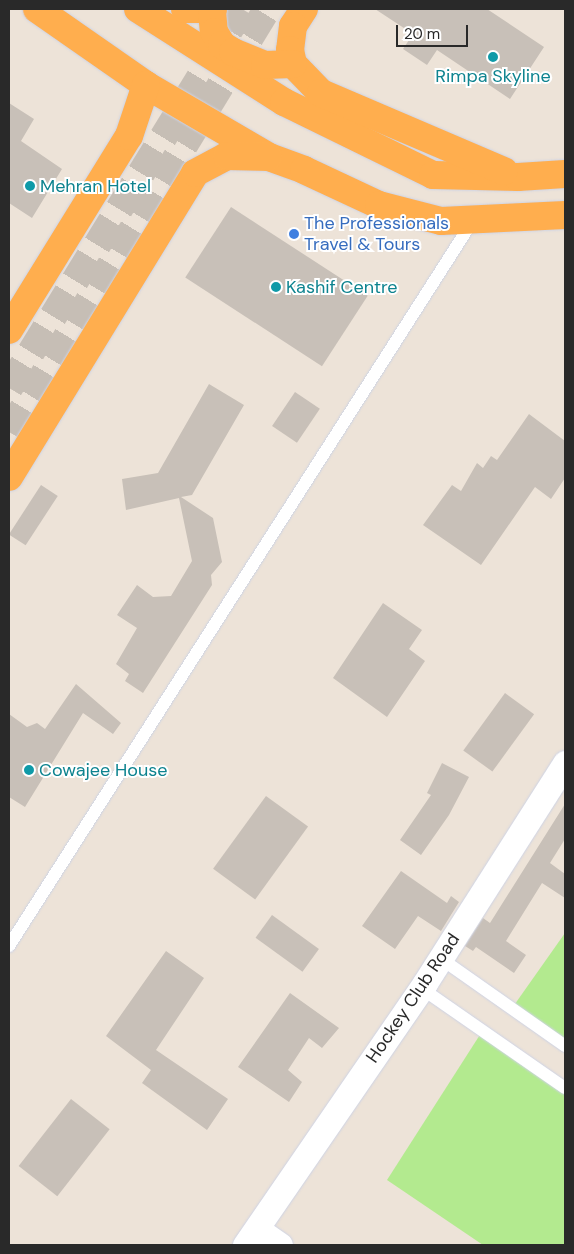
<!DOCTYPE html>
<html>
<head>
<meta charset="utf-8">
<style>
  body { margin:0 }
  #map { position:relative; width:574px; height:1254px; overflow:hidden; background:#ede3d8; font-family:"DM Sans",sans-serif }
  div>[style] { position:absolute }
  .green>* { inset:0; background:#b3ea8f }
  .building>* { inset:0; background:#c8c0b8; transform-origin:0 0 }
  .secondary-tunnel>* { height:28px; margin-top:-14px; transform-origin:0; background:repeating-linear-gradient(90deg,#c6beb5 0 28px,transparent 0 42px) }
  .roads { filter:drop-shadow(0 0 1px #ced3e4) drop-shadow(0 0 1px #ced3e4) }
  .service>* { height:12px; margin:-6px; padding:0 6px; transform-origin:6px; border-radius:6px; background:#fff }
  .minor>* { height:25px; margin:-12.5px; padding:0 12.5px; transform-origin:12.5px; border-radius:12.5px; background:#fff }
  .trunk>* { height:28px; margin:-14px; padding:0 14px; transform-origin:14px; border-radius:14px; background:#ffae4e }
  .dots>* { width:14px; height:14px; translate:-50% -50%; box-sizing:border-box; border:2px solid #fff; border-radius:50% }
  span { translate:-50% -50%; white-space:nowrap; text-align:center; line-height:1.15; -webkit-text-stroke:4px #fff; paint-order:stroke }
  .culture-label { font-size:18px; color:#0d838f }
  .left { translate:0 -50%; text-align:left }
  .shop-label { font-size:18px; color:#366cbe }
  .street-label { font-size:18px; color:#292929 }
  .frame { position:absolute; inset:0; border:10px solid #292929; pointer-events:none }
  .scale { position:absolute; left:396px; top:25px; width:72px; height:22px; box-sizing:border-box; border:2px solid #292929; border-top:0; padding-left:6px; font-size:15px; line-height:18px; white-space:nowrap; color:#292929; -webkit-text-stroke:4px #fff; paint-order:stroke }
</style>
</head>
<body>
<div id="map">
  <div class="green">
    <div style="clip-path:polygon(565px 933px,565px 1048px,510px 1011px)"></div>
    <div style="clip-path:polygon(483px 1030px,565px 1088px,565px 1245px,483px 1245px,387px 1180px)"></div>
  </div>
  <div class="building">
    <div style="clip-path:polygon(375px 9px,487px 9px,544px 47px,510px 99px,437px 50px,427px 65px,403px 49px,413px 34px)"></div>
    <div style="clip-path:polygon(9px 103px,34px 119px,21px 141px,62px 169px,32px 218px,9px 203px)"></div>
    <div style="left:231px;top:207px;width:163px;height:84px;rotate:33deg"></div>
    <div style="clip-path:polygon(209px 384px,244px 405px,192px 495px,181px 497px,213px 518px,222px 562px,211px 575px,212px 585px,143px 693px,125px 681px,129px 674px,116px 664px,137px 628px,117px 615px,137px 585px,153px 597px,171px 596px,192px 561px,179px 498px,126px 510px,122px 479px,158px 473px)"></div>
    <div style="left:295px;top:392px;width:30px;height:41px;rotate:34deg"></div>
    <div style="clip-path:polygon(529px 414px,565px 441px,565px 478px,551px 499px,535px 487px,481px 565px,423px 525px,452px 485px,461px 491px,477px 463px,483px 468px,491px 456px,497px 460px)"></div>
    <div style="left:41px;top:485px;width:20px;height:59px;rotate:33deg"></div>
    <div style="clip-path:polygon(383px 603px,422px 630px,409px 649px,425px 661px,387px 717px,333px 678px)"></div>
    <div style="clip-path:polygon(76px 684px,121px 723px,113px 734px,83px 713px,25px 807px,9px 797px,9px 714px,27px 727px,37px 723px,45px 729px)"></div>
    <div style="left:505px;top:693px;width:36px;height:71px;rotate:36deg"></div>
    <div style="clip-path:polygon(442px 763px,469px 777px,449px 815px,421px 855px,400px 840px,431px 795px,427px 793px)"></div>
    <div style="left:266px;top:796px;width:52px;height:90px;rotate:36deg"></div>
    <div style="clip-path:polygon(565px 804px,565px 839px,550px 863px,565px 874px,565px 898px,542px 883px,506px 941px,526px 955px,514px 973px,476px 947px,473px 951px,465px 946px,483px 918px,490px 923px)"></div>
    <div style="clip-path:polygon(401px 871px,447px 903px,451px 896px,459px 902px,441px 931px,418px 916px,395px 949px,362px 926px)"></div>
    <div style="left:272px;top:915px;width:58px;height:28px;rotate:36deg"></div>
    <div style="clip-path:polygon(166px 951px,204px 978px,156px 1050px,228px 1099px,207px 1130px,142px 1083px,151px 1070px,106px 1036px)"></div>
    <div style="clip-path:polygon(290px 993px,339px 1028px,322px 1048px,309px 1038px,288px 1070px,302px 1082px,289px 1102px,238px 1067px)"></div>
    <div style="left:71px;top:1099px;width:49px;height:85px;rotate:38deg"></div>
  </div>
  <div class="secondary-tunnel">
    <div style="left:9px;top:388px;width:445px;rotate:-58.4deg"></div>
    <div style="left:9px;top:432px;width:495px;rotate:-58.6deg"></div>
  </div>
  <div class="roads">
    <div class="service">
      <div style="left:9px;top:946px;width:863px;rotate:-57.4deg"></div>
      <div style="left:440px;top:958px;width:153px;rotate:35.1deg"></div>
      <div style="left:421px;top:988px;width:175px;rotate:34.8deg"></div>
    </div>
    <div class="minor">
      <div style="left:257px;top:1229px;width:28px;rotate:35deg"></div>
      <div style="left:245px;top:1245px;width:318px;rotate:-55.5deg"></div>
      <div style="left:425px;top:983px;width:261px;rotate:-57.5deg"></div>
    </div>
    <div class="trunk">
      <div style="left:37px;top:9px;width:133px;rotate:34.9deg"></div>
      <div style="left:146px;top:85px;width:143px;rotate:30.3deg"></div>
      <div style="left:269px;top:157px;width:37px;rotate:20deg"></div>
      <div style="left:304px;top:170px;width:83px;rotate:25deg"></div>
      <div style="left:379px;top:205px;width:64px;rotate:14.5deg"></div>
      <div style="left:441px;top:221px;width:124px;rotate:-2.8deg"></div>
      <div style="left:138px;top:9px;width:173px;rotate:32.5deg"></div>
      <div style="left:284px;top:102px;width:166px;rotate:26.1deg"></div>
      <div style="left:433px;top:175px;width:85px;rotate:1.3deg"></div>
      <div style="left:518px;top:177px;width:47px;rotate:-3.7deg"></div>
      <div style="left:185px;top:9px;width:28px"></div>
      <div style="left:304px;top:9px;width:20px;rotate:123deg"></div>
      <div style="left:293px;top:26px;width:24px;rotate:97deg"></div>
      <div style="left:290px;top:50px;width:14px;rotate:78deg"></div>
      <div style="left:293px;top:64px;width:40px;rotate:46deg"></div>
      <div style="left:321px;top:93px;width:199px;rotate:23.1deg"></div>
      <div style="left:212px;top:11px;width:21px;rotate:85deg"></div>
      <div style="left:214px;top:32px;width:15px;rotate:58deg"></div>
      <div style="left:222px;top:45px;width:13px;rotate:32deg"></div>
      <div style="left:233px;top:52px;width:35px;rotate:22deg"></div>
      <div style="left:265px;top:65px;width:28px;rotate:-2deg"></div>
      <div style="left:9px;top:330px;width:228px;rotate:-58.3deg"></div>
      <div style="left:129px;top:136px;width:54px;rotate:-71.6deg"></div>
      <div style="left:9px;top:477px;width:356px;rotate:-58.5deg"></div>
      <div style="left:195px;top:173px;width:36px;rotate:-28deg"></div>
      <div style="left:227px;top:156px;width:41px;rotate:1.4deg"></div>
    </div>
  </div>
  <div class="dots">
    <div style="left:493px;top:57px;background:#0f9aa8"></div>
    <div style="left:30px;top:186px;background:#0f9aa8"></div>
    <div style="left:294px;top:234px;background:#3f7fe0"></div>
    <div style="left:276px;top:287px;background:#0f9aa8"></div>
    <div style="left:29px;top:770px;background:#0f9aa8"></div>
  </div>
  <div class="culture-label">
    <span style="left:493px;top:76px">Rimpa Skyline</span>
    <span class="left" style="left:40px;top:186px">Mehran Hotel</span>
    <span class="left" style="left:286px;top:287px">Kashif Centre</span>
    <span class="left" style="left:39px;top:770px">Cowajee House</span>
  </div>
  <div class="shop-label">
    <span class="left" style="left:304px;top:234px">The Professionals<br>Travel &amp; Tours</span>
  </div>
  <div class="street-label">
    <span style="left:413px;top:998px;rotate:-56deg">Hockey Club Road</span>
  </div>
  <div class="frame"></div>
  <div class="scale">20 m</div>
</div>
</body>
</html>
